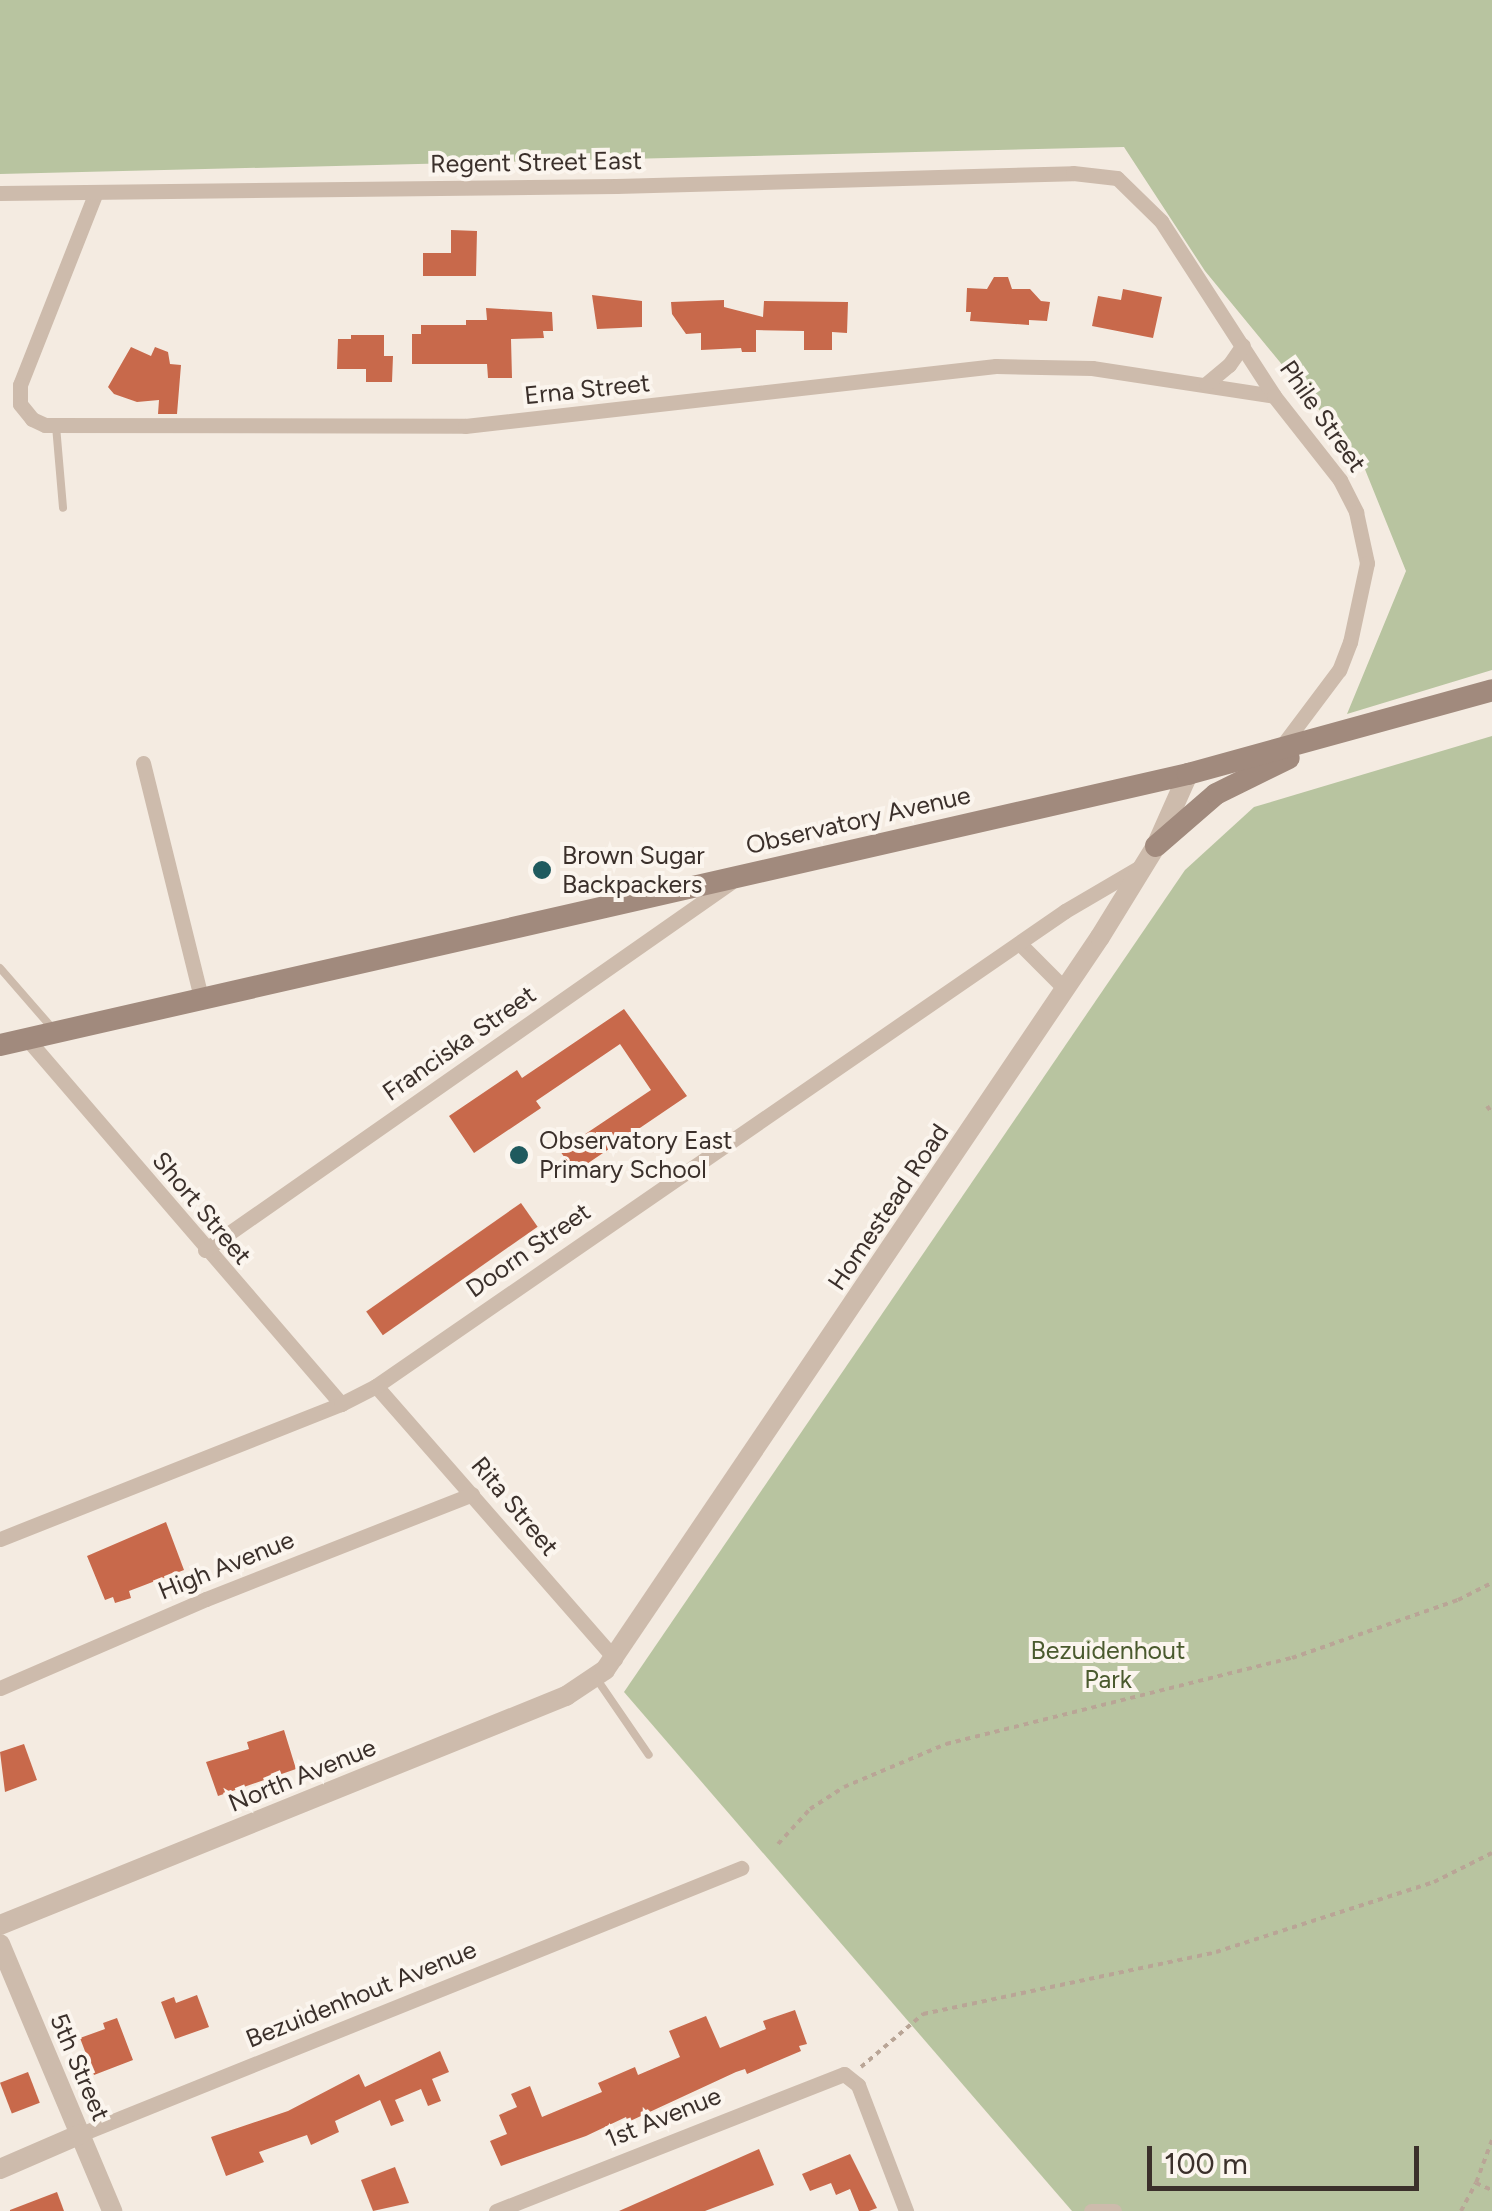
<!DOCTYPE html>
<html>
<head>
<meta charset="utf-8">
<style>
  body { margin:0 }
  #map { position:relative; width:1492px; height:2211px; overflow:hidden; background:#f4ebe1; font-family:Figtree,sans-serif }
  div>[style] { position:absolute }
  .green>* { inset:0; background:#b8c4a0 }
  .building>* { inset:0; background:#c8694b; transform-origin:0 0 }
  .path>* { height:4px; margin-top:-2px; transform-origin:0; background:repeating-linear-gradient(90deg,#b9a596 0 5px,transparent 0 10px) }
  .service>* { height:8px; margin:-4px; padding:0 4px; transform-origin:4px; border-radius:4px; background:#cdbbac }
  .minor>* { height:15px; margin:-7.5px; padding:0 7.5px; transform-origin:7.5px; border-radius:7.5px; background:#cdbbac }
  .tertiary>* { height:20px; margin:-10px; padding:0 10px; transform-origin:10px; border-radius:10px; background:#cdbbac }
  .secondary>* { height:22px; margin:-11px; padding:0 11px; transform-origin:11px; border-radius:11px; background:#a18a7d }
  .dots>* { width:28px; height:28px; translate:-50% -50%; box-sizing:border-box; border:5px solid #fbf5ee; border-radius:50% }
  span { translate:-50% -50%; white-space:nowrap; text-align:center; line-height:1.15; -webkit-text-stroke:8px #fbf5ee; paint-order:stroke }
  .street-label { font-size:25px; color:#3b302b }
  .poi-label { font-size:25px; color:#3b302b }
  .left { translate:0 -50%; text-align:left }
  .park-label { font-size:25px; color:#4a5a2e }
  .scale { position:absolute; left:1147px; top:2146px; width:272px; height:45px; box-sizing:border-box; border:5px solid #3b302b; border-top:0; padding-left:12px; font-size:30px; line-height:35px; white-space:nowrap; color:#3b302b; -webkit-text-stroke:8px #fbf5ee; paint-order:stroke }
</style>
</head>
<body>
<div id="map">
  <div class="green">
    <div style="clip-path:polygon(0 0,1492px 0,1492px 670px,1347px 714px,1406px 571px,1362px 462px,1205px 271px,1124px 147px,0 174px)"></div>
    <div style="clip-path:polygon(1492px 736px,1492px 2211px,1072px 2211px,624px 1692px,1185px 870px,1254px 807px)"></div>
  </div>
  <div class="building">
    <div style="clip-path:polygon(451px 230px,477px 231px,476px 276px,423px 276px,423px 253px,451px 253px)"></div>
    <div style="clip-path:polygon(994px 277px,1008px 277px,1012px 289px,1030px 289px,1041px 301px,1050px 302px,1047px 321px,1029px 320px,1029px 325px,970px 321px,971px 312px,966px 312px,967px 288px,987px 289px)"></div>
    <div style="clip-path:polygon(1123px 289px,1162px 297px,1153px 338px,1092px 326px,1098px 296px,1121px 300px)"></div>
    <div style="clip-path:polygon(592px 295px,642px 301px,642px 327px,597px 329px)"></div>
    <div style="clip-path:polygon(724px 300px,724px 307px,763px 317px,764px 301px,848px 302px,847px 333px,832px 332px,832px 350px,804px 350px,804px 331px,756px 330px,756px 352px,742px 352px,741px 348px,701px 350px,701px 333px,686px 334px,672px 314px,671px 302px)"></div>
    <div style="clip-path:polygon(486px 308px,552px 312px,553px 331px,543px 331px,544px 338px,511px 339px,512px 378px,488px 378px,487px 364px,412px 364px,412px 334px,421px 334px,421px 325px,466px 325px,466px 320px,487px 320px)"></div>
    <div style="clip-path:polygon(351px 335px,384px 335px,384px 356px,393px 356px,392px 382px,366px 382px,366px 369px,337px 369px,338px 339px,351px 339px)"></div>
    <div style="clip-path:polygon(131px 347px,151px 356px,155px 347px,168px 352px,170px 364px,181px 365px,177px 414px,158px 414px,159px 400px,137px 402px,114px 394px,108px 387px)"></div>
    <div style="clip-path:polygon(624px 1009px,687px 1096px,575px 1172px,560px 1151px,651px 1090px,620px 1044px,536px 1101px,541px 1108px,474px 1153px,449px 1116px,517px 1070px,522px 1078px)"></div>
    <div style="left:521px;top:1203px;width:29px;height:189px;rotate:55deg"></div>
    <div style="clip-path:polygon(166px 1522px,184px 1570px,129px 1591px,131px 1598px,115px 1603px,113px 1597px,105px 1600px,87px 1556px)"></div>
    <div style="clip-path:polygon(284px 1730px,296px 1769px,218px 1796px,206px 1762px,249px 1749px,247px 1742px)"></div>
    <div style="clip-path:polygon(24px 1744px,37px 1780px,5px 1792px,0 1752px)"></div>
    <div style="clip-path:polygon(197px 1995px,209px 2027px,175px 2039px,161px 2002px,174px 1997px,176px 2003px)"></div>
    <div style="clip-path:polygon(795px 2010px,807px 2044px,799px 2046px,801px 2051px,747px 2074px,745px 2069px,736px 2072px,628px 2122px,626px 2117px,586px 2136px,501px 2166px,490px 2141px,507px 2134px,499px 2115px,517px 2107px,511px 2094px,530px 2086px,542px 2117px,602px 2092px,598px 2083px,635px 2067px,638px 2075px,680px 2057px,669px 2031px,706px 2016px,720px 2048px,766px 2029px,763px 2021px)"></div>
    <div style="clip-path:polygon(117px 2018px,133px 2060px,94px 2075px,80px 2038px,105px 2029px,103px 2023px)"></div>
    <div style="clip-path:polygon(440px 2051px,449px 2072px,432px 2079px,441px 2101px,428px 2106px,421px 2089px,395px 2100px,404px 2121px,391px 2126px,380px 2100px,335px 2121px,339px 2132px,311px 2145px,307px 2135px,259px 2152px,264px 2162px,226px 2176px,211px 2137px,288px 2111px,359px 2074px,365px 2087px)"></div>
    <div style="left:28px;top:2072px;width:33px;height:30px;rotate:69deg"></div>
    <div style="clip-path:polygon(759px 2149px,774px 2185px,705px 2211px,619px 2211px)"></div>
    <div style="clip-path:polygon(850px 2154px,877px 2208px,869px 2211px,859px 2211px,850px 2189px,836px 2195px,831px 2183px,810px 2191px,802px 2174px)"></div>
    <div style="clip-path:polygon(395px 2167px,409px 2203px,373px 2211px,361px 2180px)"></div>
    <div style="clip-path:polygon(57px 2192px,64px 2211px,10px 2211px,10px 2210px)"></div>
  </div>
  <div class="path">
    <div style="left:1487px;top:1106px;width:9px;rotate:54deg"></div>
    <div style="left:778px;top:1844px;width:47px;rotate:-47.6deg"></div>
    <div style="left:810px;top:1809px;width:40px;rotate:-32.9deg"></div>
    <div style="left:844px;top:1787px;width:111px;rotate:-22.9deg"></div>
    <div style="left:946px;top:1744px;width:357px;rotate:-14deg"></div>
    <div style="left:1292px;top:1658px;width:176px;rotate:-19.3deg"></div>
    <div style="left:1458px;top:1600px;width:38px;rotate:-27deg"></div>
    <div style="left:861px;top:2067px;width:82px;rotate:-40.5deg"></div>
    <div style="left:923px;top:2014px;width:299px;rotate:-11.9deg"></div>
    <div style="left:1216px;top:1952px;width:229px;rotate:-17.8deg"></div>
    <div style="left:1434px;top:1882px;width:65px;rotate:-26.6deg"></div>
    <div style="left:1492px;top:2140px;width:46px;rotate:110.4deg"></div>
    <div style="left:1476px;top:2183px;width:17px;rotate:24deg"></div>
    <div style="left:1461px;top:2211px;width:32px;rotate:-62deg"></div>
  </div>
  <div class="service">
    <div style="left:56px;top:426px;width:82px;rotate:85.1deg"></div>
    <div style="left:0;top:968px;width:81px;rotate:49deg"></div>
    <div style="left:596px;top:1678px;width:93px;rotate:55.5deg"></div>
  </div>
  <div class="minor">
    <div style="left:96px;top:192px;width:207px;rotate:111.5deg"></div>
    <div style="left:20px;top:385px;width:19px;rotate:90deg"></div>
    <div style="left:20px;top:404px;width:19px;rotate:51deg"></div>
    <div style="left:32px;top:419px;width:14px;rotate:25deg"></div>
    <div style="left:45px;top:425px;width:420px;rotate:0.1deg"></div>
    <div style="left:465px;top:426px;width:534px;rotate:-6.45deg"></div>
    <div style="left:996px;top:366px;width:96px;rotate:1.2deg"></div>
    <div style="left:1092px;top:368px;width:184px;rotate:8.7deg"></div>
    <div style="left:0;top:193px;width:616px;rotate:-0.65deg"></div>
    <div style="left:616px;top:186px;width:457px;rotate:-1.6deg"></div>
    <div style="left:1073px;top:173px;width:44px;rotate:6.5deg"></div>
    <div style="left:1117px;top:178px;width:62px;rotate:44.3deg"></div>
    <div style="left:1161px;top:221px;width:208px;rotate:57.1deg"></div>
    <div style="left:1274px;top:396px;width:107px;rotate:51.8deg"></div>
    <div style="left:1340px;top:480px;width:36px;rotate:63deg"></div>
    <div style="left:1356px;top:512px;width:52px;rotate:77.8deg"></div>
    <div style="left:1367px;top:563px;width:81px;rotate:102.1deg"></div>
    <div style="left:1350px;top:642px;width:30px;rotate:111deg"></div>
    <div style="left:1339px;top:670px;width:95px;rotate:126.9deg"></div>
    <div style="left:1206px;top:384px;width:30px;rotate:-40deg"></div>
    <div style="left:1229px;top:365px;width:24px;rotate:-55deg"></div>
    <div style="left:143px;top:763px;width:245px;rotate:76.1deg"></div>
    <div style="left:1019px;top:943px;width:65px;rotate:45deg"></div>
    <div style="left:29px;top:1041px;width:479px;rotate:49.3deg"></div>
    <div style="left:205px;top:1250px;width:641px;rotate:-34.96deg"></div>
    <div style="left:376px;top:1386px;width:363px;rotate:48.8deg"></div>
    <div style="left:0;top:1539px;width:367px;rotate:-21.6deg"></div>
    <div style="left:341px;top:1404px;width:39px;rotate:-27deg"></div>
    <div style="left:376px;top:1386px;width:837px;rotate:-34.58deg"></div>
    <div style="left:1065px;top:911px;width:93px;rotate:-30.4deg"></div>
    <div style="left:0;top:1688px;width:224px;rotate:-23.4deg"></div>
    <div style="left:206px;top:1599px;width:286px;rotate:-21.5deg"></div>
    <div style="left:81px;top:2134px;width:712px;rotate:-21.95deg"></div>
    <div style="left:496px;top:2211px;width:374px;rotate:-21.5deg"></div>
    <div style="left:844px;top:2074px;width:18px;rotate:38deg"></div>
    <div style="left:858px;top:2085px;width:135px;rotate:69.1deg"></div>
    <div style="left:1091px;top:2211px;width:23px"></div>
  </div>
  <div class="tertiary">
    <div style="left:0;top:1925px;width:611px;rotate:-22.03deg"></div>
    <div style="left:566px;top:1696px;width:47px;rotate:-33.7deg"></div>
    <div style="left:605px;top:1670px;width:884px;rotate:-55.97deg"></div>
    <div style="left:1100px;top:937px;width:107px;rotate:-58.4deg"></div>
    <div style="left:1156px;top:846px;width:79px;rotate:-66deg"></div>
    <div style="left:0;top:1944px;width:290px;rotate:67.2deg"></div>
    <div style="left:0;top:2169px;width:88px;rotate:-23.4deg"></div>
  </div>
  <div class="secondary">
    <div style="left:1156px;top:846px;width:79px;rotate:-40.9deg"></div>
    <div style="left:1216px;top:794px;width:81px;rotate:-26.3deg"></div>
    <div style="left:0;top:1045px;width:1219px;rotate:-12.85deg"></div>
    <div style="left:1188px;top:774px;width:315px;rotate:-15.4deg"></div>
  </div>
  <div class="dots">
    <div style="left:542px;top:870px;background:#1f5a5e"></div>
    <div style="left:519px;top:1155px;background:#1f5a5e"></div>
  </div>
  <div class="street-label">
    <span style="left:536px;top:162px;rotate:-1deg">Regent Street East</span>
    <span style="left:587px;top:389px;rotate:-6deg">Erna Street</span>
    <span style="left:1323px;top:416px;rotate:55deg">Phile Street</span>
    <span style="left:858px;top:820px;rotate:-13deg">Observatory Avenue</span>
    <span style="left:459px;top:1043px;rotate:-35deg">Franciska Street</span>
    <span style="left:888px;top:1207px;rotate:-56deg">Homestead Road</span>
    <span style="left:202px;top:1208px;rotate:50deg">Short Street</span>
    <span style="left:528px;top:1250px;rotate:-35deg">Doorn Street</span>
    <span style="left:515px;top:1506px;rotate:50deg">Rita Street</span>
    <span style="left:226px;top:1565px;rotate:-22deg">High Avenue</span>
    <span style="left:302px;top:1775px;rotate:-22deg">North Avenue</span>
    <span style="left:361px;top:1994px;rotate:-22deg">Bezuidenhout Avenue</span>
    <span style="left:80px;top:2067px;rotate:67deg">5th Street</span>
    <span style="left:663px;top:2117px;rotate:-22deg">1st Avenue</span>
  </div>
  <div class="poi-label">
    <span class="left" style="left:562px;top:870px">Brown Sugar<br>Backpackers</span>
    <span class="left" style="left:539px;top:1155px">Observatory East<br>Primary School</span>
  </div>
  <div class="park-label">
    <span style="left:1108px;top:1665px">Bezuidenhout<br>Park</span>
  </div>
  <div class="scale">100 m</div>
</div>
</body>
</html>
